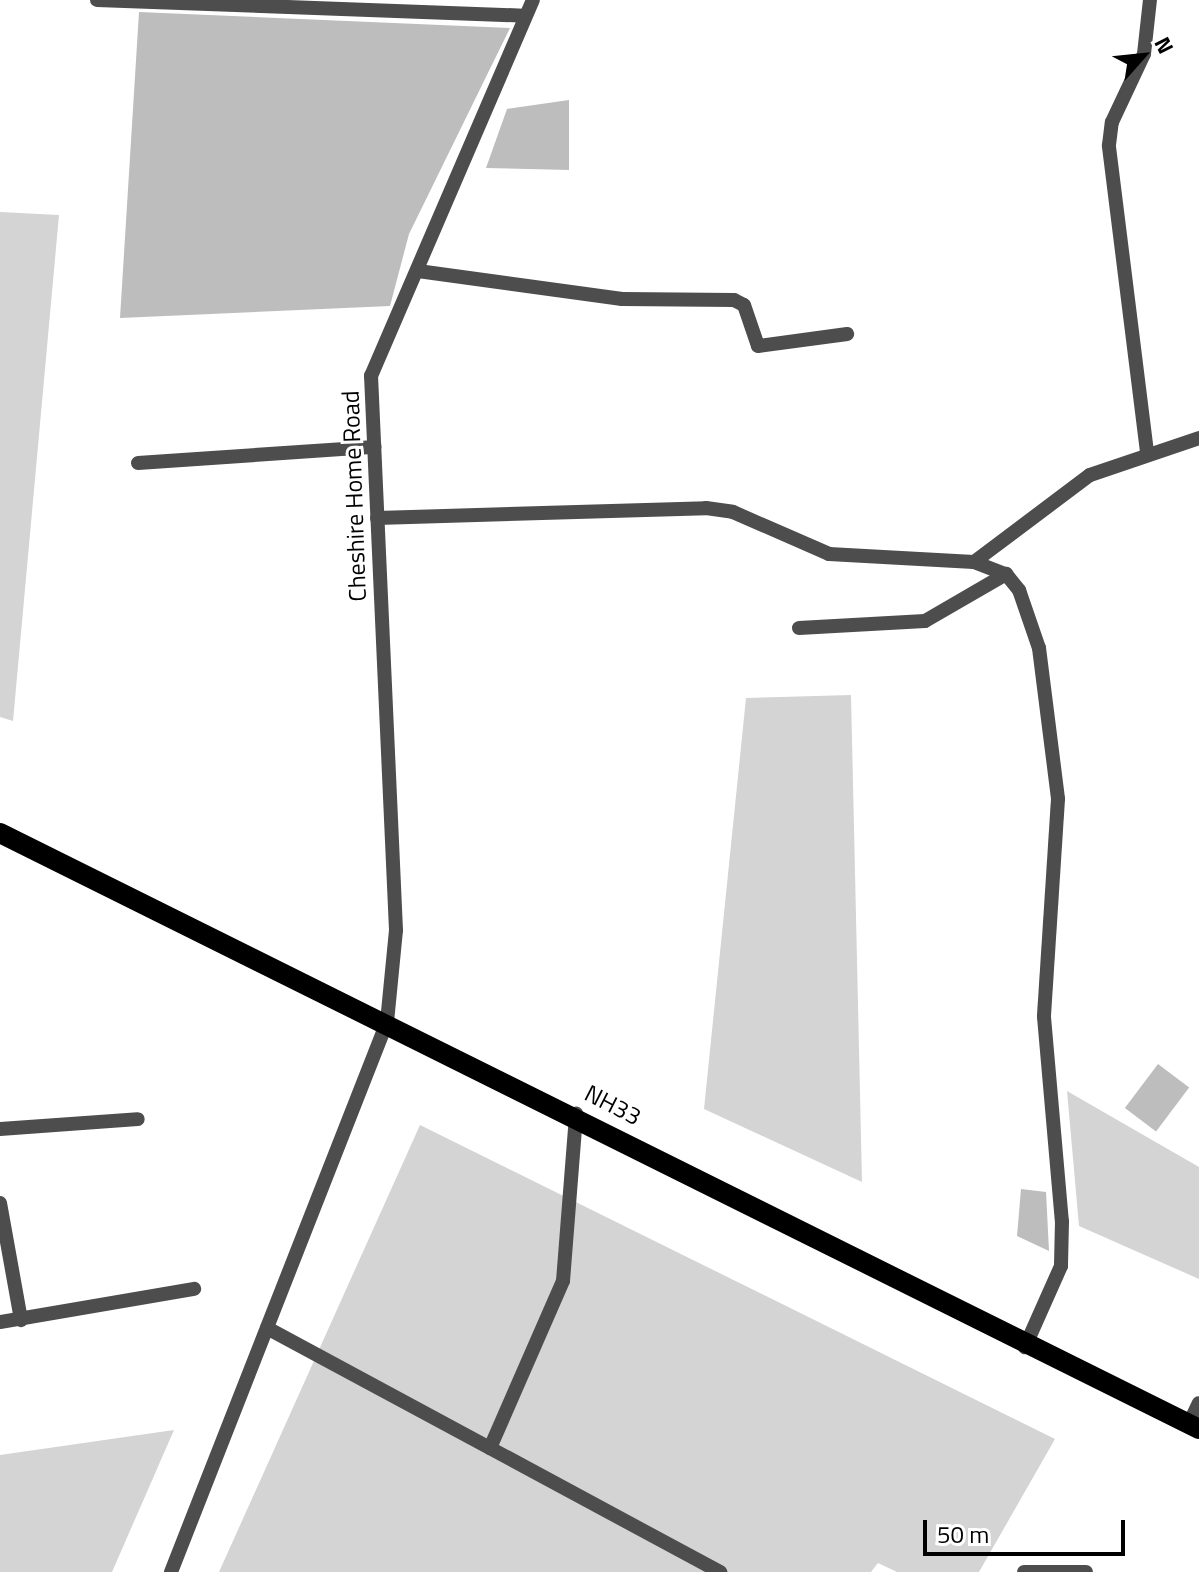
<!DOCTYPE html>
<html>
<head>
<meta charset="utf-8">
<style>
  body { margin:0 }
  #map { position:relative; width:1199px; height:1572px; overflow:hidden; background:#fff; font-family:"Titillium Web",sans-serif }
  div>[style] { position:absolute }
  .green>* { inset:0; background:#d4d4d4 }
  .building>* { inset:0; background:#bdbdbd; transform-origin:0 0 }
  .minor>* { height:14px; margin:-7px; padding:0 7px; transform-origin:7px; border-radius:7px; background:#4d4d4d }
  .major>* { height:20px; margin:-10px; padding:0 10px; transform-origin:10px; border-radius:10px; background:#000 }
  span { translate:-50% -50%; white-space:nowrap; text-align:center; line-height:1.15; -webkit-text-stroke:6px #fff; paint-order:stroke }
  .street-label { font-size:24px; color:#000 }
  .north { position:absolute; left:1103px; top:16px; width:80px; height:80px; -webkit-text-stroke:6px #fff; paint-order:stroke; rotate:63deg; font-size:22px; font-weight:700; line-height:32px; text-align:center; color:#000 }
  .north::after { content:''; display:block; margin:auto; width:28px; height:36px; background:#000; clip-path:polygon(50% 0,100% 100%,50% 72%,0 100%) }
  .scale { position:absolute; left:923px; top:1520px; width:202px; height:36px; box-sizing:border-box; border:4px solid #000; border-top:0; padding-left:10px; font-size:24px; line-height:28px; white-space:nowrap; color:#000; -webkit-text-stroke:6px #fff; paint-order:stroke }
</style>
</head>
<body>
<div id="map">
  <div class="green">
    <div style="clip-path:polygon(0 212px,59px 215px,13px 721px,0 717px)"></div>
    <div style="clip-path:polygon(851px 695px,862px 1182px,704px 1109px,746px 698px)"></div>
    <div style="clip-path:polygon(1067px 1091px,1199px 1167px,1199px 1279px,1079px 1226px)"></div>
    <div style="clip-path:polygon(420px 1125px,1055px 1439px,979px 1572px,897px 1572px,878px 1563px,871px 1572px,219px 1572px)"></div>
    <div style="clip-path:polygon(174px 1430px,112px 1572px,0 1572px,0 1455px)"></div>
  </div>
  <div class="building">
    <div style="clip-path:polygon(139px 12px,510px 28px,409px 234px,390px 306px,120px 318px)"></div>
    <div style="clip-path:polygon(569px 100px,569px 170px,486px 168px,507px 109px)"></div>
    <div style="left:1158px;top:1064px;width:39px;height:55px;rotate:37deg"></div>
    <div style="clip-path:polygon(1021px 1189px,1046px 1192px,1049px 1251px,1017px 1236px)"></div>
  </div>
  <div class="minor">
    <div style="left:97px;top:0;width:427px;rotate:2.1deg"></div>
    <div style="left:418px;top:271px;width:206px;rotate:7.8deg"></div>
    <div style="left:622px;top:299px;width:112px;rotate:0.5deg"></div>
    <div style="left:734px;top:300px;width:11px;rotate:27deg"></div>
    <div style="left:744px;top:305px;width:43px;rotate:71.1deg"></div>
    <div style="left:758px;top:346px;width:90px;rotate:-7.7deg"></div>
    <div style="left:1147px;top:452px;width:309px;rotate:-97.1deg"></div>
    <div style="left:1109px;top:145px;width:23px;rotate:-83deg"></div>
    <div style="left:1112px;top:122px;width:75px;rotate:-64.8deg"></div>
    <div style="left:1144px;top:54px;width:54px;rotate:-83.7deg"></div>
    <div style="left:138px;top:463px;width:237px;rotate:-3.9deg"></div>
    <div style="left:377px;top:518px;width:329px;rotate:-1.7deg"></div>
    <div style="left:706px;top:508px;width:27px;rotate:8deg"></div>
    <div style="left:733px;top:512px;width:105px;rotate:23.6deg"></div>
    <div style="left:829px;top:554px;width:145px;rotate:3.2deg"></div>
    <div style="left:974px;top:562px;width:34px;rotate:21deg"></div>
    <div style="left:1006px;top:574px;width:21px;rotate:51deg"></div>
    <div style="left:1019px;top:590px;width:61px;rotate:71deg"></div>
    <div style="left:1039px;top:648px;width:152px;rotate:82.8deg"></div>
    <div style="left:1058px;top:799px;width:218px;rotate:93.7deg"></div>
    <div style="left:1044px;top:1017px;width:205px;rotate:85deg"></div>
    <div style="left:1062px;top:1221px;width:45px;rotate:91.3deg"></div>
    <div style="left:1061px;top:1266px;width:89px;rotate:114deg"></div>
    <div style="left:974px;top:562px;width:145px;rotate:-36.9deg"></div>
    <div style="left:1090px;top:475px;width:115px;rotate:-18.7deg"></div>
    <div style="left:799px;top:628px;width:126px;rotate:-3.2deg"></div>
    <div style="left:925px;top:621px;width:94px;rotate:-30.1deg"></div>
    <div style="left:0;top:1129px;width:138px;rotate:-4.1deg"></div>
    <div style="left:0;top:1203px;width:119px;rotate:79.8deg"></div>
    <div style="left:0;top:1322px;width:197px;rotate:-9.7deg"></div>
    <div style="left:267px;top:1328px;width:515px;rotate:28.31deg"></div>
    <div style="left:1189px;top:1424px;width:23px;rotate:-65deg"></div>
    <div style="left:490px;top:1448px;width:182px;rotate:-66.4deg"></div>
    <div style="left:563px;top:1281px;width:168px;rotate:-85.5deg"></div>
    <div style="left:171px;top:1572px;width:591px;rotate:-68.56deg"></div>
    <div style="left:387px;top:1022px;width:92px;rotate:-84.4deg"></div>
    <div style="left:396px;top:930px;width:555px;rotate:-92.58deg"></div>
    <div style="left:371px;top:376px;width:409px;rotate:-66.7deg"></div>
    <div style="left:1024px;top:1572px;width:62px"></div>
  </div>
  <div class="major">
    <div style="left:0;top:833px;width:1339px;rotate:26.43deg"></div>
  </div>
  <div class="street-label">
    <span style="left:354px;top:496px;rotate:-92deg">Cheshire Home Road</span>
    <span style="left:613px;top:1105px;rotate:27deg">NH33</span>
  </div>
  <div class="north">N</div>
  <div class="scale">50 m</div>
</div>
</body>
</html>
